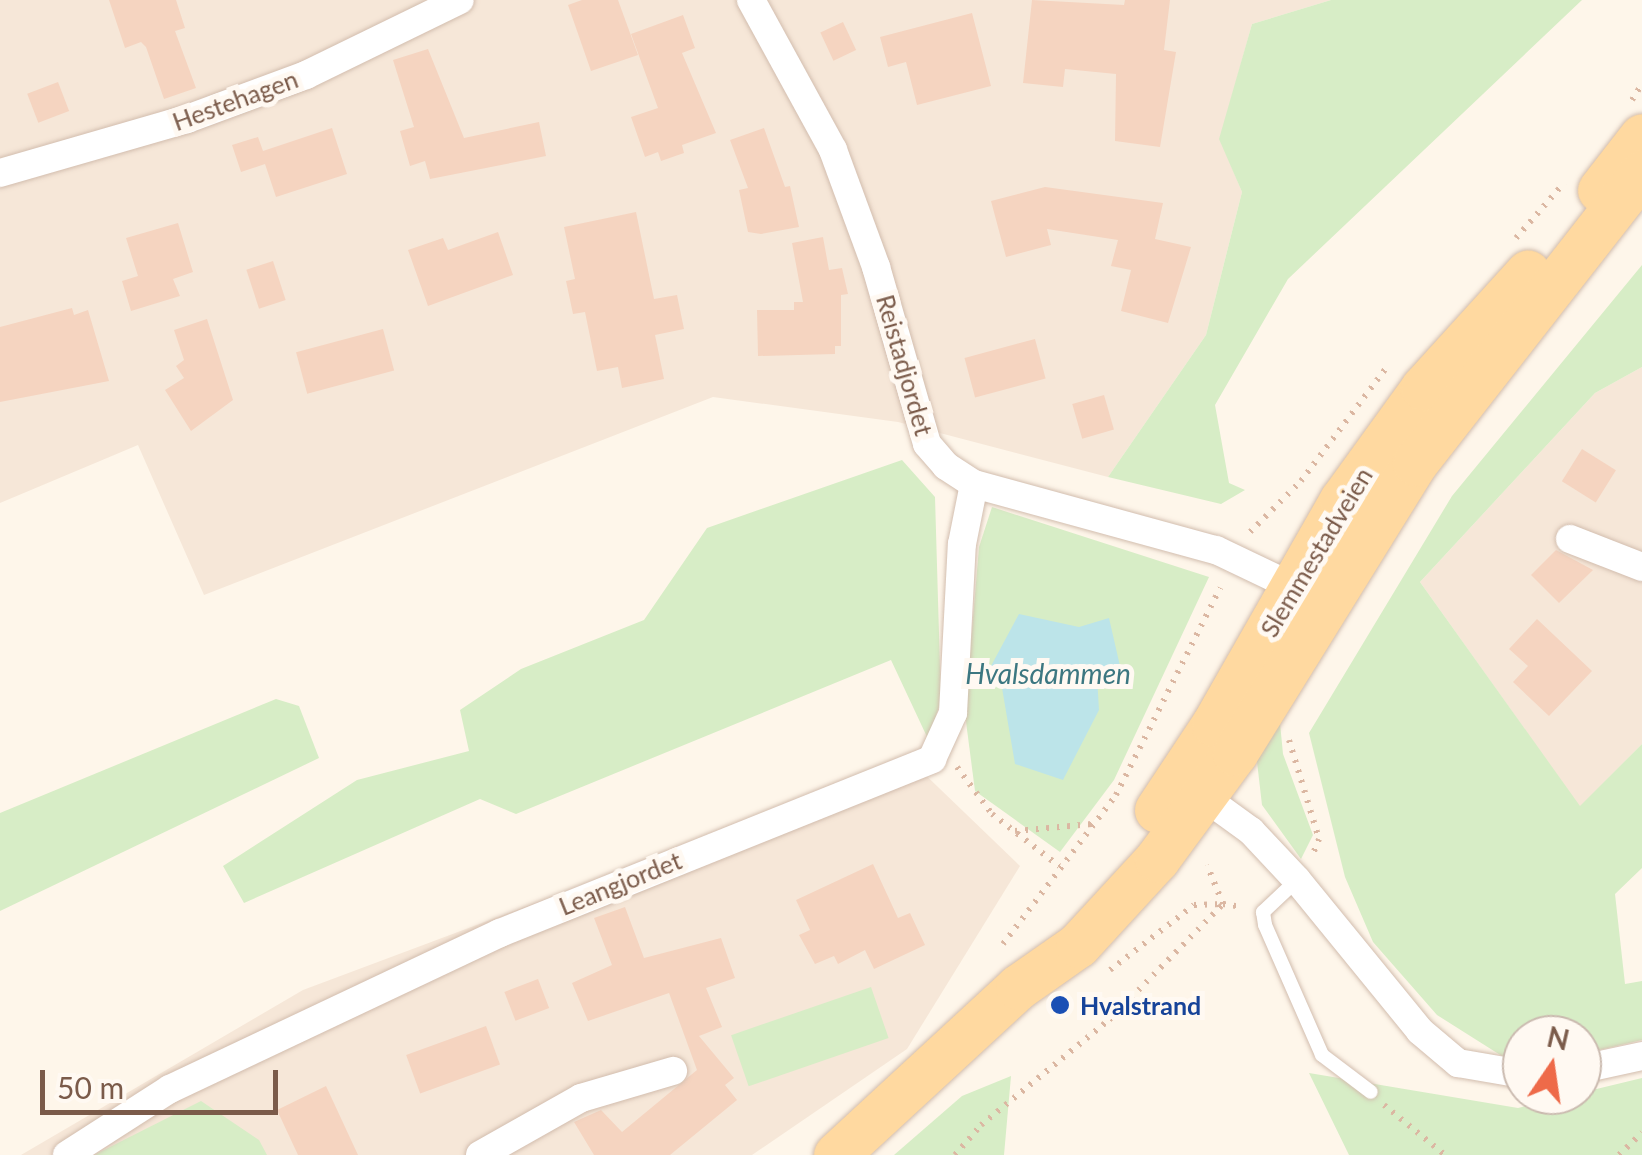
<!DOCTYPE html>
<html>
<head>
<meta charset="utf-8">
<style>
  body { margin:0 }
  #map { position:relative; width:1642px; height:1155px; overflow:hidden; background:#fef6ea; font-family:Lato,sans-serif }
  div>[style] { position:absolute }
  .residential>* { inset:0; background:#f6e7d8 }
  .green>* { inset:0; background:#d7edc6; transform-origin:0 0 }
  .water>* { inset:0; background:#bce4e9 }
  .building>* { inset:0; background:#f5d4c0; transform-origin:0 0 }
  .path>* { height:6px; margin-top:-3px; transform-origin:0; background:repeating-linear-gradient(90deg,#dbb7a2 0 2.5px,transparent 0 10.5px) }
  .roads { filter:drop-shadow(0 0 2px #d2bdae) drop-shadow(0 0 2px #d2bdae) }
  .lane>* { height:14px; margin:-7px; padding:0 7px; transform-origin:7px; border-radius:7px; background:#fff }
  .street>* { height:28px; margin:-14px; padding:0 14px; transform-origin:14px; border-radius:14px; background:#fff }
  .primary>* { height:45px; margin:-22.5px; padding:0 22.5px; transform-origin:22.5px; border-radius:22.5px; background:#ffd9a0 }
  .dots>* { width:28px; height:28px; translate:-50% -50%; box-sizing:border-box; border:5px solid #fff9f2; border-radius:50% }
  span { translate:-50% -50%; white-space:nowrap; text-align:center; line-height:1.15; -webkit-text-stroke:10px #fff9f2; paint-order:stroke }
  .street-label { font-size:25px; color:#7b5b4a }
  .transit-label { font-size:25px; color:#164399; font-weight:700 }
  .left { translate:0 -50%; text-align:left }
  .water-label { font-size:28px; color:#3c7781; font-style:italic }
  .north { position:absolute; left:1502px; top:1015px; width:100px; height:100px; box-sizing:border-box; background:#fff9f2; border:2px solid #cabaaf; border-radius:50%; rotate:13deg; font-size:28px; font-weight:700; line-height:40px; text-align:center; color:#7b5b4a }
  .north::after { content:''; display:block; margin:auto; width:35px; height:45px; background:#ee6a49; clip-path:polygon(50% 0,100% 100%,50% 72%,0 100%) }
  .scale { position:absolute; left:40px; top:1070px; width:238px; height:45px; box-sizing:border-box; border:5px solid #7b5b4a; border-top:0; padding-left:12px; font-size:30px; line-height:35px; white-space:nowrap; color:#7b5b4a; -webkit-text-stroke:8px #fff9f2; paint-order:stroke }
</style>
</head>
<body>
<div id="map">
  <div class="residential">
    <div style="clip-path:polygon(0 0,1331px 0,1252px 24px,1220px 139px,1242px 192px,1206px 335px,1108px 477px,898px 422px,713px 397px,204px 595px,138px 445px,0 503px)"></div>
    <div style="clip-path:polygon(1642px 367px,1642px 744px,1580px 807px,1420px 582px,1595px 393px)"></div>
    <div style="clip-path:polygon(912px 762px,1020px 866px,907px 1049px,752px 1155px,21px 1155px,303px 990px)"></div>
  </div>
  <div class="green">
    <div style="clip-path:polygon(1331px 0,1582px 0,1288px 279px,1215px 405px,1229px 483px,1245px 490px,1221px 504px,1108px 477px,1206px 335px,1242px 192px,1219px 139px,1252px 24px)"></div>
    <div style="clip-path:polygon(1642px 265px,1642px 367px,1595px 393px,1420px 582px,1580px 806px,1642px 744px,1642px 868px,1615px 894px,1625px 984px,1642px 981px,1642px 1040px,1582px 1054px,1582px 1035px,1522px 1035px,1522px 1057px,1505px 1058px,1437px 1015px,1373px 942px,1345px 877px,1309px 733px,1452px 496px)"></div>
    <div style="clip-path:polygon(902px 460px,935px 497px,941px 701px,928px 739px,891px 660px,516px 814px,480px 799px,244px 903px,223px 866px,357px 780px,469px 751px,460px 710px,521px 669px,644px 620px,707px 528px)"></div>
    <div style="clip-path:polygon(992px 507px,1209px 577px,1114px 780px,1060px 852px,975px 791px,965px 714px,979px 547px)"></div>
    <div style="clip-path:polygon(276px 699px,299px 706px,319px 758px,0 911px,0 813px)"></div>
    <div style="clip-path:polygon(1280px 723px,1283px 754px,1313px 835px,1301px 859px,1262px 805px,1256px 753px)"></div>
    <div style="left:871px;top:987px;width:54px;height:148px;rotate:71deg"></div>
    <div style="clip-path:polygon(1309px 1073px,1518px 1108px,1642px 1078px,1642px 1155px,1349px 1155px)"></div>
    <div style="clip-path:polygon(1011px 1076px,1004px 1155px,894px 1155px,962px 1096px)"></div>
    <div style="clip-path:polygon(201px 1101px,259px 1140px,267px 1155px,94px 1155px)"></div>
  </div>
  <div class="water">
    <div style="clip-path:polygon(1019px 614px,1079px 627px,1109px 618px,1120px 666px,1097px 676px,1099px 710px,1063px 780px,1015px 764px,1002px 688px,991px 666px)"></div>
  </div>
  <div class="building">
    <div style="clip-path:polygon(109px 0,176px 0,185px 28px,175px 31px,196px 88px,164px 99px,146px 47px,141px 42px,125px 48px)"></div>
    <div style="clip-path:polygon(582px 0,618px 0,638px 55px,591px 71px,568px 5px)"></div>
    <div style="clip-path:polygon(1032px 0,1124px 5px,1125px 0,1170px 0,1164px 50px,1176px 52px,1160px 147px,1115px 141px,1116px 74px,1065px 69px,1063px 87px,1023px 83px)"></div>
    <div style="clip-path:polygon(972px 13px,991px 86px,917px 105px,906px 62px,888px 67px,880px 37px)"></div>
    <div style="clip-path:polygon(683px 15px,695px 48px,682px 53px,716px 133px,682px 145px,684px 153px,661px 161px,658px 152px,645px 157px,631px 117px,658px 108px,631px 34px)"></div>
    <div style="left:843px;top:22px;width:31px;height:25px;rotate:65deg"></div>
    <div style="clip-path:polygon(428px 49px,464px 138px,539px 122px,546px 156px,430px 179px,425px 161px,410px 166px,400px 131px,414px 127px,393px 60px)"></div>
    <div style="left:58px;top:82px;width:31px;height:33px;rotate:69deg"></div>
    <div style="clip-path:polygon(332px 128px,347px 174px,276px 197px,265px 164px,241px 172px,232px 145px,258px 137px,263px 151px)"></div>
    <div style="clip-path:polygon(764px 128px,785px 187px,790px 186px,799px 227px,761px 234px,748px 232px,739px 190px,748px 188px,730px 140px)"></div>
    <div style="clip-path:polygon(1045px 187px,1163px 203px,1155px 239px,1191px 247px,1168px 323px,1121px 311px,1131px 270px,1111px 266px,1118px 240px,1047px 229px,1051px 245px,1006px 257px,991px 201px)"></div>
    <div style="clip-path:polygon(636px 212px,654px 299px,677px 295px,684px 329px,655px 335px,664px 379px,622px 388px,618px 367px,597px 371px,585px 312px,573px 314px,566px 281px,575px 279px,564px 227px)"></div>
    <div style="clip-path:polygon(178px 223px,193px 272px,173px 279px,180px 296px,131px 311px,122px 281px,138px 276px,126px 238px)"></div>
    <div style="clip-path:polygon(498px 232px,513px 275px,428px 306px,408px 250px,443px 238px,448px 250px)"></div>
    <div style="clip-path:polygon(823px 237px,829px 270px,842px 268px,848px 294px,841px 295px,841px 346px,835px 346px,835px 354px,758px 356px,757px 310px,794px 310px,794px 302px,803px 302px,792px 243px)"></div>
    <div style="left:273px;top:261px;width:41px;height:28px;rotate:72deg"></div>
    <div style="clip-path:polygon(72px 308px,74px 315px,88px 310px,109px 381px,0 402px,0 327px)"></div>
    <div style="clip-path:polygon(207px 319px,233px 400px,191px 431px,165px 390px,184px 378px,176px 366px,184px 360px,174px 330px)"></div>
    <div style="left:383px;top:329px;width:43px;height:90px;rotate:75deg"></div>
    <div style="left:1035px;top:339px;width:41px;height:73px;rotate:75deg"></div>
    <div style="left:1104px;top:395px;width:36px;height:33px;rotate:74deg"></div>
    <div style="left:1582px;top:449px;width:40px;height:38px;rotate:32deg"></div>
    <div style="clip-path:polygon(1556px 550px,1593px 570px,1559px 603px,1531px 575px)"></div>
    <div style="clip-path:polygon(1537px 619px,1592px 671px,1549px 716px,1513px 682px,1528px 666px,1509px 649px)"></div>
    <div style="clip-path:polygon(873px 864px,898px 918px,910px 913px,925px 945px,874px 969px,865px 950px,838px 964px,834px 956px,815px 964px,799px 935px,810px 930px,796px 900px)"></div>
    <div style="clip-path:polygon(625px 907px,644px 958px,721px 938px,735px 978px,706px 988px,722px 1027px,699px 1036px,734px 1078px,725px 1085px,737px 1100px,670px 1155px,594px 1155px,574px 1122px,601px 1110px,622px 1132px,697px 1070px,669px 993px,588px 1021px,572px 983px,612px 965px,594px 918px)"></div>
    <div style="left:538px;top:979px;width:31px;height:36px;rotate:69deg"></div>
    <div style="left:486px;top:1026px;width:41px;height:85px;rotate:70deg"></div>
    <div style="clip-path:polygon(326px 1086px,358px 1155px,298px 1155px,277px 1110px)"></div>
  </div>
  <div class="path">
    <div style="left:1632px;top:100px;width:19px;rotate:-58deg"></div>
    <div style="left:1516px;top:238px;width:73px;rotate:-48.9deg"></div>
    <div style="left:1250px;top:532px;width:72px;rotate:-45deg"></div>
    <div style="left:1301px;top:481px;width:143px;rotate:-53deg"></div>
    <div style="left:1289px;top:740px;width:103px;rotate:73.1deg"></div>
    <div style="left:1319px;top:839px;width:18px;rotate:112deg"></div>
    <div style="left:957px;top:767px;width:59px;rotate:53.3deg"></div>
    <div style="left:992px;top:814px;width:85px;rotate:37.8deg"></div>
    <div style="left:1015px;top:831px;width:77px;rotate:-5.2deg"></div>
    <div style="left:1003px;top:944px;width:187px;rotate:-52.8deg"></div>
    <div style="left:1116px;top:795px;width:232px;rotate:-63.3deg"></div>
    <div style="left:1110px;top:970px;width:106px;rotate:-37.7deg"></div>
    <div style="left:1194px;top:905px;width:29px;rotate:-2deg"></div>
    <div style="left:1223px;top:904px;width:42px;rotate:-112.3deg"></div>
    <div style="left:1384px;top:1105px;width:79px;rotate:39.3deg"></div>
    <div style="left:955px;top:1155px;width:40px;rotate:-49deg"></div>
    <div style="left:981px;top:1125px;width:166px;rotate:-39.4deg"></div>
    <div style="left:1109px;top:1020px;width:163px;rotate:-45.5deg"></div>
    <div style="left:1223px;top:904px;width:20px;rotate:9deg"></div>
    <div style="left:1619px;top:1155px;width:32px;rotate:-44deg"></div>
  </div>
  <div class="roads">
    <div class="lane">
      <div style="left:1297px;top:880px;width:47px;rotate:136.7deg"></div>
      <div style="left:1263px;top:912px;width:13px;rotate:81deg"></div>
      <div style="left:1265px;top:925px;width:142px;rotate:66.3deg"></div>
      <div style="left:1322px;top:1055px;width:61px;rotate:37.1deg"></div>
    </div>
    <div class="street">
      <div style="left:751px;top:0;width:171px;rotate:61.3deg"></div>
      <div style="left:833px;top:150px;width:125px;rotate:69.8deg"></div>
      <div style="left:876px;top:267px;width:184px;rotate:73.9deg"></div>
      <div style="left:927px;top:444px;width:29px;rotate:49deg"></div>
      <div style="left:946px;top:466px;width:33px;rotate:33deg"></div>
      <div style="left:974px;top:484px;width:251px;rotate:15.3deg"></div>
      <div style="left:1216px;top:550px;width:100px;rotate:25.5deg"></div>
      <div style="left:0;top:173px;width:195px;rotate:-16.1deg"></div>
      <div style="left:187px;top:119px;width:127px;rotate:-20.3deg"></div>
      <div style="left:306px;top:75px;width:171px;rotate:-26deg"></div>
      <div style="left:1570px;top:539px;width:77px;rotate:21.3deg"></div>
      <div style="left:1193px;top:789px;width:72px;rotate:35.9deg"></div>
      <div style="left:1251px;top:831px;width:67px;rotate:46.8deg"></div>
      <div style="left:1297px;top:880px;width:195px;rotate:50.8deg"></div>
      <div style="left:1420px;top:1031px;width:50px;rotate:40.1deg"></div>
      <div style="left:1458px;top:1063px;width:65px;rotate:9.8deg"></div>
      <div style="left:1582px;top:1069px;width:61px;rotate:-12.2deg"></div>
      <div style="left:67px;top:1155px;width:122px;rotate:-32.7deg"></div>
      <div style="left:170px;top:1089px;width:365px;rotate:-25.3deg"></div>
      <div style="left:500px;top:933px;width:466px;rotate:-21.9deg"></div>
      <div style="left:932px;top:759px;width:51px;rotate:-65.5deg"></div>
      <div style="left:953px;top:713px;width:169px;rotate:-87deg"></div>
      <div style="left:962px;top:544px;width:61px;rotate:-78.7deg"></div>
      <div style="left:480px;top:1155px;width:116px;rotate:-29.4deg"></div>
      <div style="left:581px;top:1098px;width:96px;rotate:-16.4deg"></div>
    </div>
    <div class="primary">
      <div style="left:1600px;top:190px;width:68px;rotate:-52.1deg"></div>
      <div style="left:1157px;top:810px;width:103px;rotate:-56.5deg"></div>
      <div style="left:1214px;top:724px;width:258px;rotate:-60.3deg"></div>
      <div style="left:1342px;top:500px;width:138px;rotate:-54.1deg"></div>
      <div style="left:1423px;top:388px;width:156px;rotate:-47.8deg"></div>
      <div style="left:836px;top:1155px;width:248px;rotate:-42.7deg"></div>
      <div style="left:1018px;top:987px;width:73px;rotate:-35deg"></div>
      <div style="left:1078px;top:945px;width:117px;rotate:-47.4deg"></div>
      <div style="left:1157px;top:859px;width:132px;rotate:-53.7deg"></div>
      <div style="left:1235px;top:753px;width:341px;rotate:-58.2deg"></div>
      <div style="left:1415px;top:463px;width:369px;rotate:-52deg"></div>
    </div>
  </div>
  <div class="dots">
    <div style="left:1060px;top:1005px;background:#1a4fb4"></div>
  </div>
  <div class="street-label">
    <span style="left:235px;top:100px;rotate:-20deg">Hestehagen</span>
    <span style="left:905px;top:365px;rotate:74deg">Reistadjordet</span>
    <span style="left:1316px;top:552px;rotate:-59deg">Slemmestadveien</span>
    <span style="left:620px;top:883px;rotate:-22deg">Leangjordet</span>
  </div>
  <div class="transit-label">
    <span class="left" style="left:1080px;top:1005px">Hvalstrand</span>
  </div>
  <div class="water-label">
    <span style="left:1048px;top:673px">Hvalsdammen</span>
  </div>
  <div class="north">N</div>
  <div class="scale">50 m</div>
</div>
</body>
</html>
